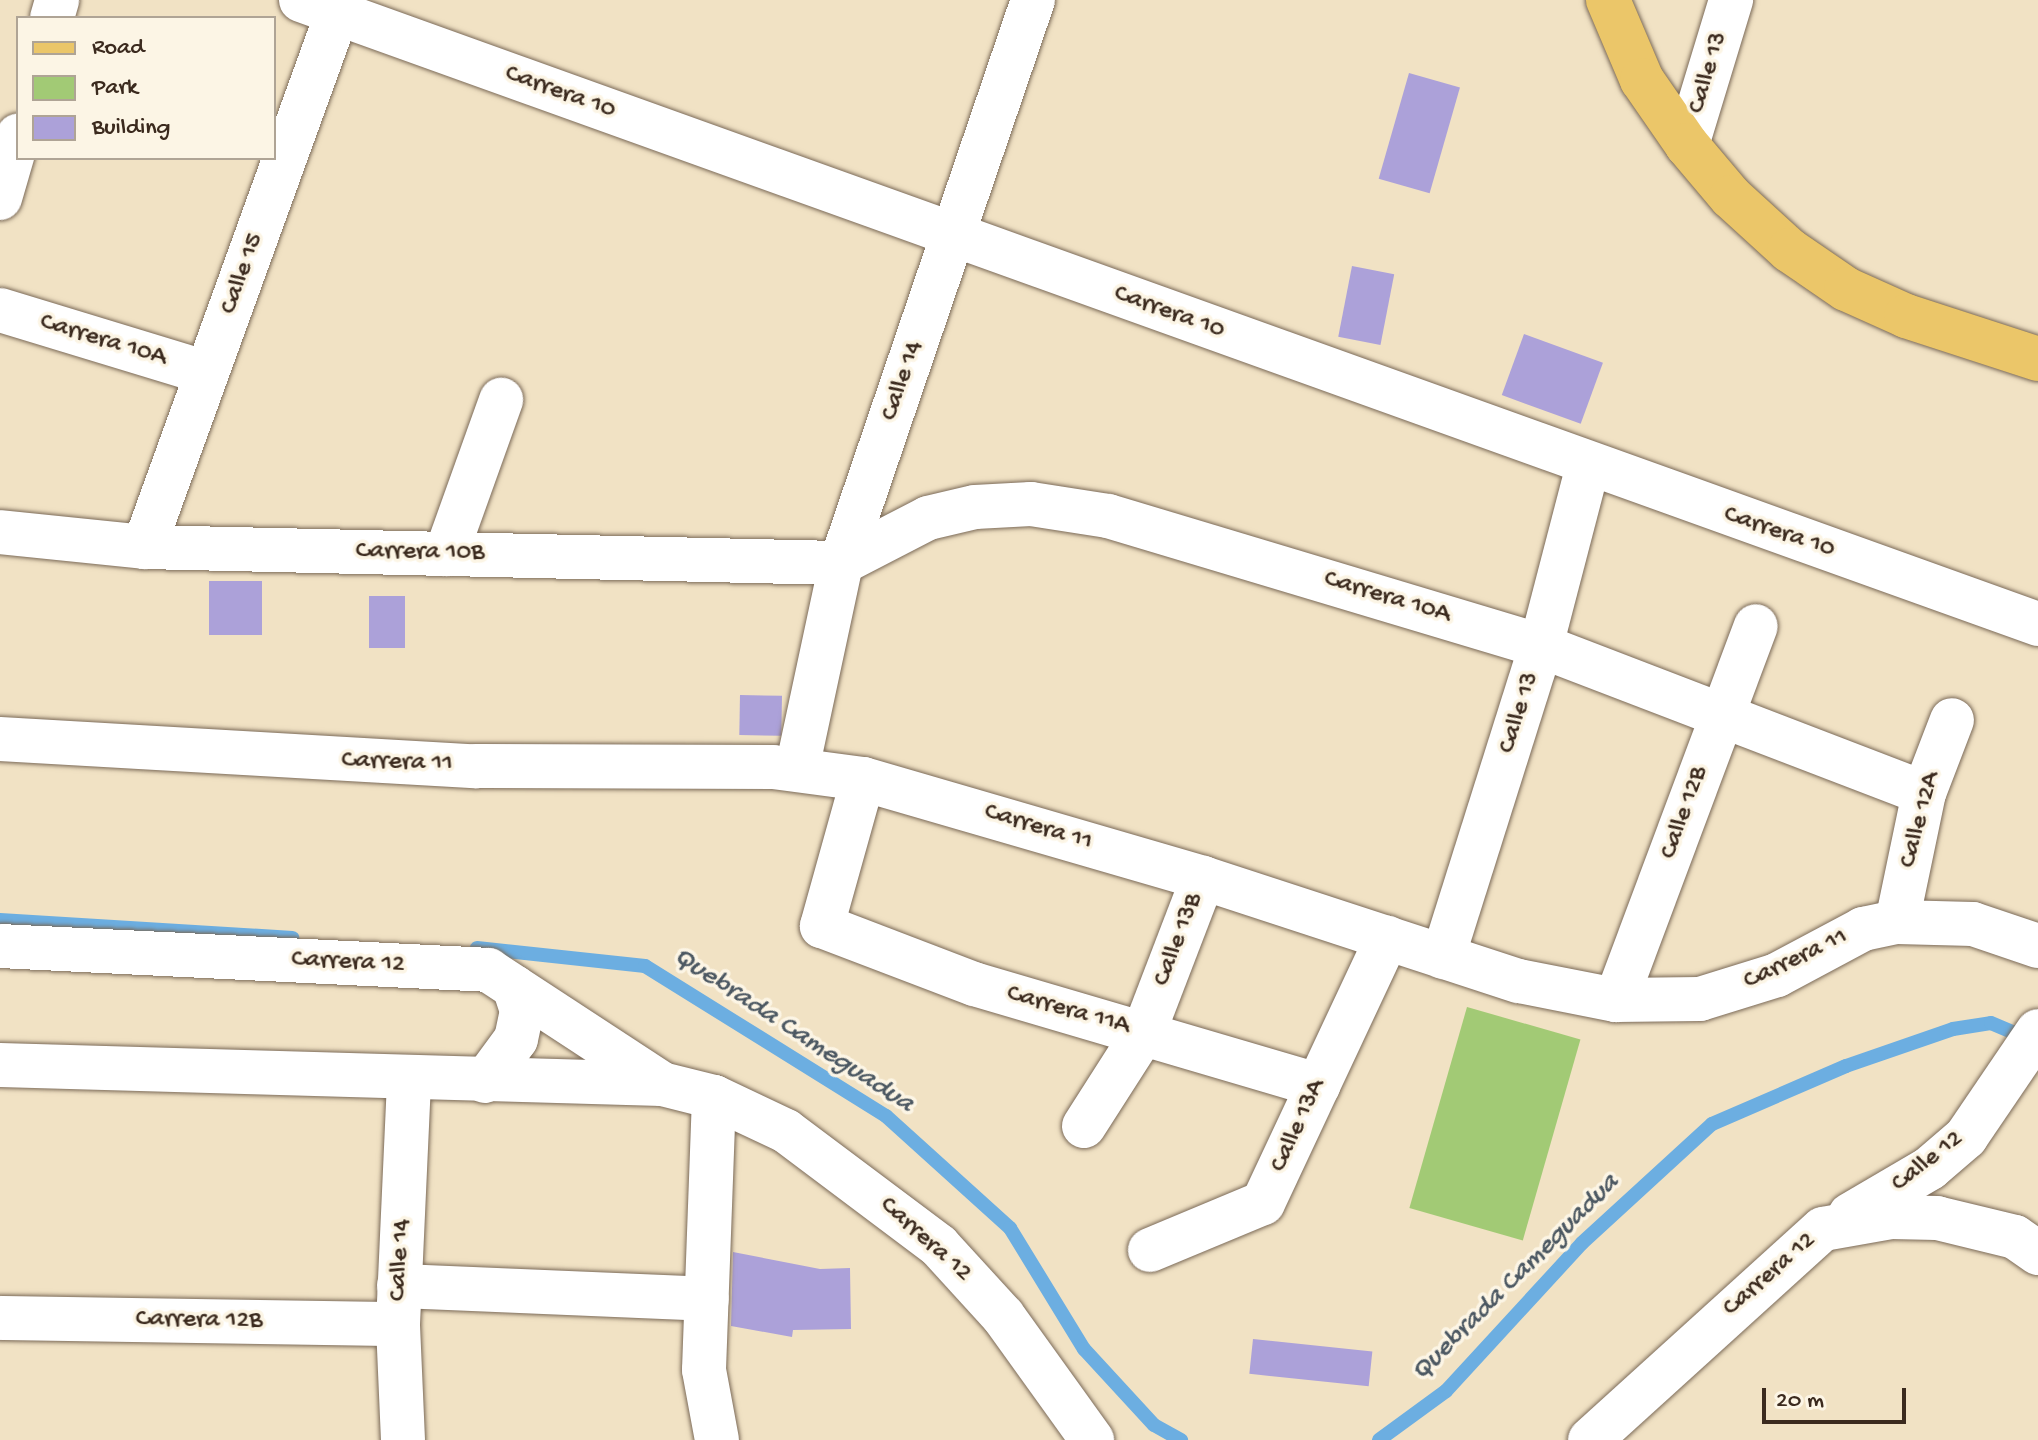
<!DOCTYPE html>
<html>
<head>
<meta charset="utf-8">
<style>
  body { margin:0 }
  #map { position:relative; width:2038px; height:1440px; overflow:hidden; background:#f1e2c4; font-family:"Gochi Hand",sans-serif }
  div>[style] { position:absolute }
  .green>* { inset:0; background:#a2ca75; transform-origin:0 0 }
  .stream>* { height:14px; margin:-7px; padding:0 7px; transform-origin:7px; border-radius:7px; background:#6caee1 }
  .building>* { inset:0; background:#aca1d9; transform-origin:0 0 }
  .roads { filter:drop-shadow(0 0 2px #7b6a58) drop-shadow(0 0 2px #7b6a58) }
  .street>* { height:44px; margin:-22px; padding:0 22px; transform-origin:22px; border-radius:22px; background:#fff }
  .primary>* { height:44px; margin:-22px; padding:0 22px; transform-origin:22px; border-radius:22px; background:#ebc669 }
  span { translate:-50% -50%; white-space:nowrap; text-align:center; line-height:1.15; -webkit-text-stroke:7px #fcf5e5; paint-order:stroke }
  .street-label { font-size:26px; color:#3b2a1e }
  .water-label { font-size:28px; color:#4c5862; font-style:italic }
  .legend { position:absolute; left:16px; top:16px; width:260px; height:144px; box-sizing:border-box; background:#fcf5e5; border:2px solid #afa495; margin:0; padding:10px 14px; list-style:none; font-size:24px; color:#3b2a1e }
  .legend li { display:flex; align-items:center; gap:16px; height:40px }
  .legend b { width:40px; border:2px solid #afa495 }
  .scale { position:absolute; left:1762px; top:1388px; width:144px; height:36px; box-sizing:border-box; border:4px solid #3b2a1e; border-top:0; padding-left:10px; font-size:24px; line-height:28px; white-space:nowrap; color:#3b2a1e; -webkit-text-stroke:6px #fcf5e5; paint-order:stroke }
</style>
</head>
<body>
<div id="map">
  <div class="green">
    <div style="left:1467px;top:1007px;width:118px;height:209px;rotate:16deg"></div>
  </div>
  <div class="stream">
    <div style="left:0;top:920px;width:293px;rotate:3.5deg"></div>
    <div style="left:477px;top:948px;width:169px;rotate:6.1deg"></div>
    <div style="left:645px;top:966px;width:284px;rotate:31.9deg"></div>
    <div style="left:886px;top:1116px;width:167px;rotate:42.1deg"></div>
    <div style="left:1010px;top:1228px;width:142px;rotate:58.6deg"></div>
    <div style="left:1084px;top:1349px;width:103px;rotate:47.4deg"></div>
    <div style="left:1154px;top:1425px;width:31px;rotate:29deg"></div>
    <div style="left:1379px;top:1440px;width:83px;rotate:-36.2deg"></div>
    <div style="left:1446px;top:1391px;width:201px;rotate:-47.4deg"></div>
    <div style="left:1582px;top:1243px;width:176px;rotate:-42.5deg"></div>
    <div style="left:1712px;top:1124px;width:146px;rotate:-23.4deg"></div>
    <div style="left:1846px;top:1066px;width:113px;rotate:-19.1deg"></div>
    <div style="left:1953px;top:1029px;width:38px;rotate:-9deg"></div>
    <div style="left:1991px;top:1023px;width:39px;rotate:23deg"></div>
  </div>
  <div class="building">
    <div style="left:1409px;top:73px;width:53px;height:110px;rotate:16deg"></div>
    <div style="left:1352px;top:266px;width:43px;height:72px;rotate:11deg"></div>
    <div style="left:1524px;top:334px;width:84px;height:65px;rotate:20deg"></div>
    <div style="left:209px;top:581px;width:53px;height:54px"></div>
    <div style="left:369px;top:596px;width:36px;height:52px"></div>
    <div style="left:740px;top:695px;width:42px;height:40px;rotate:1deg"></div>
    <div style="clip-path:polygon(733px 1252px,820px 1269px,850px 1268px,851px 1329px,793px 1330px,792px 1337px,731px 1326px)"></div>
    <div style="left:1253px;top:1339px;width:120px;height:35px;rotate:6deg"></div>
  </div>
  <div class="roads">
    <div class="street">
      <div style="left:301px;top:0;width:1846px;rotate:19.76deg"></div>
      <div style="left:52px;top:18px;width:19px;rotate:-74deg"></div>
      <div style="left:1687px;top:145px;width:152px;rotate:-73.1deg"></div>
      <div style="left:0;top:198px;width:65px;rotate:-73.8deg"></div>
      <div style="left:0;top:310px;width:216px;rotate:16.9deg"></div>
      <div style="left:0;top:532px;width:145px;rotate:5.9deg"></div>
      <div style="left:144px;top:547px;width:697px;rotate:1.32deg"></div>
      <div style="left:144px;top:547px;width:582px;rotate:-70.1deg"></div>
      <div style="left:446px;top:554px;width:164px;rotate:-70.3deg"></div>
      <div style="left:841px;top:563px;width:98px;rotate:-27.3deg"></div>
      <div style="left:928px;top:518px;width:48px;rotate:-13.2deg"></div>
      <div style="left:975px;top:507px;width:56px;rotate:-3.1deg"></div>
      <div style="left:1031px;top:504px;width:78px;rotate:8.9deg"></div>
      <div style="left:1108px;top:516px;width:452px;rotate:16.7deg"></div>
      <div style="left:1541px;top:646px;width:410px;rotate:21deg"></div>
      <div style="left:0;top:739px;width:476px;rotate:3.3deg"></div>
      <div style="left:475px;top:766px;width:298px;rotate:0.2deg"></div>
      <div style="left:773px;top:767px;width:91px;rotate:7.6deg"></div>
      <div style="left:863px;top:779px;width:354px;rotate:16.2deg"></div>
      <div style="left:1203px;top:878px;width:332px;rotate:18.1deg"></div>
      <div style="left:1519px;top:981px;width:99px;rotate:11.1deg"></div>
      <div style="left:1616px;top:1000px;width:84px;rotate:-0.7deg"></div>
      <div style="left:1700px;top:999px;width:81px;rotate:-17.3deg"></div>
      <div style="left:1777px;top:975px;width:98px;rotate:-28.1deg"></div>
      <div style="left:1863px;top:929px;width:35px;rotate:-12deg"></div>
      <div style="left:1897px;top:922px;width:76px;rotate:1.5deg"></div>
      <div style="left:1973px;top:924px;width:69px;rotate:18.7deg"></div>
      <div style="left:797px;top:769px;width:211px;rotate:-77.9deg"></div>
      <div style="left:841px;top:563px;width:595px;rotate:-71.17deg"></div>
      <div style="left:863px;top:779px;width:153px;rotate:105.6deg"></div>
      <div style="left:822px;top:926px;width:163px;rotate:20.9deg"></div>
      <div style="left:974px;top:984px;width:359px;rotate:16.4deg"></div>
      <div style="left:1897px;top:922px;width:132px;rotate:-78.2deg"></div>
      <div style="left:1924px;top:793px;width:78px;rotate:-69deg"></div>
      <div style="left:0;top:946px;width:489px;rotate:2.8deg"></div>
      <div style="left:488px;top:970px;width:208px;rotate:33.2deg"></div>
      <div style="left:1443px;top:957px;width:326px;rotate:-72.5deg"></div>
      <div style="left:1541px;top:646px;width:186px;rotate:-75.4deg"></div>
      <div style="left:1616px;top:1000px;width:399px;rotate:-69.5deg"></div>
      <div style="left:0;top:1065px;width:662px;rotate:1.64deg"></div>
      <div style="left:662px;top:1084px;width:54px;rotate:14deg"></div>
      <div style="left:714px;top:1097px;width:80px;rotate:25.3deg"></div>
      <div style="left:786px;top:1131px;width:191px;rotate:36.9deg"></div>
      <div style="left:939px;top:1246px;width:95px;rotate:47.6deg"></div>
      <div style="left:1003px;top:1316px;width:153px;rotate:54.3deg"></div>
      <div style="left:485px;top:1081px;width:52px;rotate:-53.6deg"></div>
      <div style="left:516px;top:1039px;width:29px;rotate:-78deg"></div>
      <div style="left:522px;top:1011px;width:25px;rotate:-108deg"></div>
      <div style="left:714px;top:1097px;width:273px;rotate:92.1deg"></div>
      <div style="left:704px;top:1370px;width:71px;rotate:79.5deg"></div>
      <div style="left:1084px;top:1126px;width:112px;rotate:-57.4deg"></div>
      <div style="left:1144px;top:1032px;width:165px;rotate:-69deg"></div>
      <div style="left:1850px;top:1215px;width:93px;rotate:-30.4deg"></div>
      <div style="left:1930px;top:1168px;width:48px;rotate:-40.7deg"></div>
      <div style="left:1966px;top:1137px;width:128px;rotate:-55.8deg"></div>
      <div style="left:1150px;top:1250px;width:122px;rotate:-22.6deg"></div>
      <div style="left:1263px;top:1203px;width:293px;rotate:-64.9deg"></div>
      <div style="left:399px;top:1286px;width:308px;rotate:2.4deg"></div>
      <div style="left:0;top:1318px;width:398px;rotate:0.9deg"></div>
      <div style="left:403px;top:1440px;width:116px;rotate:-92.5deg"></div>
      <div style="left:398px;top:1324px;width:245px;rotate:-87.4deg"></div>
      <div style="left:1590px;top:1440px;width:314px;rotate:-42.2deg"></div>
      <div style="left:1823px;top:1229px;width:69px;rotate:-10deg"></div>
      <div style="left:1891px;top:1217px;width:46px;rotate:1.2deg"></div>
      <div style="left:1937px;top:1218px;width:80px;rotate:13.7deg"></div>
      <div style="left:2015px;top:1237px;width:28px;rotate:35deg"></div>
    </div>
    <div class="primary">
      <div style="left:1608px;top:0;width:87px;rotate:67deg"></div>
      <div style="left:1642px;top:80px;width:79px;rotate:55.3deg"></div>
      <div style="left:1687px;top:145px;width:68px;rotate:49.8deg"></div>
      <div style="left:1731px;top:197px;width:79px;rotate:42.4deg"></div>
      <div style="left:1789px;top:250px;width:69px;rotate:34.4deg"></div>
      <div style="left:1846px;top:289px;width:66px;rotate:24.2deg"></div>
      <div style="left:1906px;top:316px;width:139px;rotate:18deg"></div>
    </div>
  </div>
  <div class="street-label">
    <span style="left:1709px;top:73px;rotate:-73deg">Calle 13</span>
    <span style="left:560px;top:93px;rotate:20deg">Carrera 10</span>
    <span style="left:243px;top:274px;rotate:-70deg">Calle 15</span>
    <span style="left:1169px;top:313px;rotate:20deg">Carrera 10</span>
    <span style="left:103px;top:341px;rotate:17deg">Carrera 10A</span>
    <span style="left:903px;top:381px;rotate:-71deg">Calle 14</span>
    <span style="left:1779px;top:533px;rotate:19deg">Carrera 10</span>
    <span style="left:420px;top:553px;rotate:1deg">Carrera 10B</span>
    <span style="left:1387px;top:598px;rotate:17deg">Carrera 10A</span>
    <span style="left:1520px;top:713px;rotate:-72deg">Calle 13</span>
    <span style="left:397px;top:763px;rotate:2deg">Carrera 11</span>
    <span style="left:1685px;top:813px;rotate:-70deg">Calle 12B</span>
    <span style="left:1921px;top:820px;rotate:-75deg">Calle 12A</span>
    <span style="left:1038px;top:828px;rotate:17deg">Carrera 11</span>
    <span style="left:1179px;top:940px;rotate:-69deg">Calle 13B</span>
    <span style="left:1796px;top:960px;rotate:-25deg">Carrera 11</span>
    <span style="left:348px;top:963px;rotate:3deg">Carrera 12</span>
    <span style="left:1068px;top:1011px;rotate:16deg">Carrera 11A</span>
    <span style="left:1299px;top:1126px;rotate:-65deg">Calle 13A</span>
    <span style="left:1928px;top:1162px;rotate:-38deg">Calle 12</span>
    <span style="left:925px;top:1240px;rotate:42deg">Carrera 12</span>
    <span style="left:401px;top:1260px;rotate:-87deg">Calle 14</span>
    <span style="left:1770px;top:1275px;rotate:-41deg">Carrera 12</span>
    <span style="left:199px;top:1321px;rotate:1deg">Carrera 12B</span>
  </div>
  <div class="water-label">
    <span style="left:793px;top:1031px;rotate:33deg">Quebrada Cameguadua</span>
    <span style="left:1516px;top:1278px;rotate:-45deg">Quebrada Cameguadua</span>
  </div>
  <ul class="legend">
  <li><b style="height:10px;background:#ebc669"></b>Road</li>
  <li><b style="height:22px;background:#a2ca75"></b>Park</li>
  <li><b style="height:22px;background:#aca1d9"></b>Building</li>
  </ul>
  <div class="scale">20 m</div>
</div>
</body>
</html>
